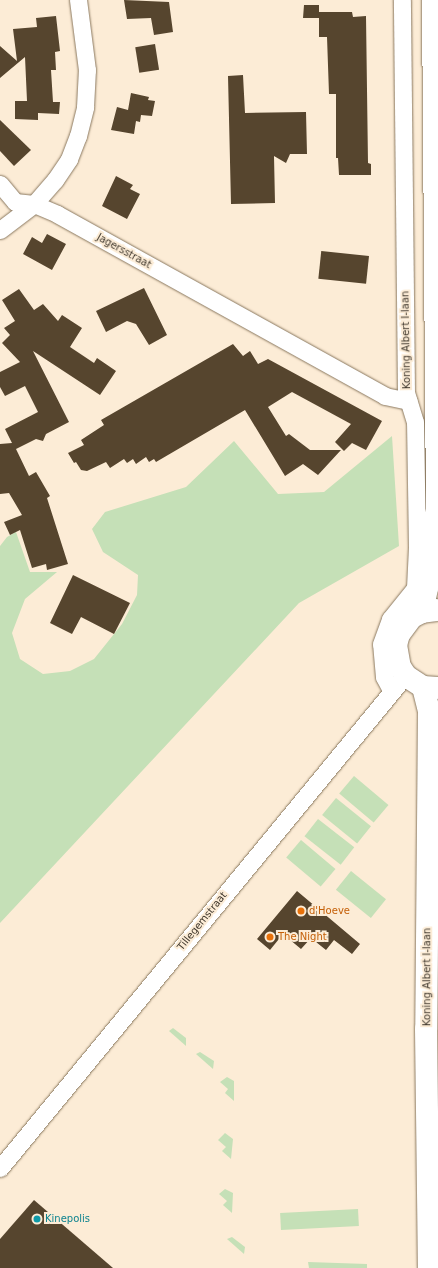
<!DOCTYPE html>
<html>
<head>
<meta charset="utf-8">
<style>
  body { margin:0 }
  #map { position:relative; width:438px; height:1268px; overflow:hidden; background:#fcecd6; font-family:"DejaVu Sans",sans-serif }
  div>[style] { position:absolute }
  .green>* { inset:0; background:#c5e0b7; transform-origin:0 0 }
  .building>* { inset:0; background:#56452e; transform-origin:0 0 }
  .roads { filter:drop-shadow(0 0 1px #8a785f) drop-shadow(0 0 1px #8a785f) }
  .minor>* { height:17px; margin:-8.5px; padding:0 8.5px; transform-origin:8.5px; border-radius:8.5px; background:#fff }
  .major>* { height:22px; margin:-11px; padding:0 11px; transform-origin:11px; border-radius:11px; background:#fff }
  .dots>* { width:11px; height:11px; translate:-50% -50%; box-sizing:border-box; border:2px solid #fcecd6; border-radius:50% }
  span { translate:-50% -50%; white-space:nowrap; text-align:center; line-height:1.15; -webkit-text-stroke:4px #fcecd6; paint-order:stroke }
  .street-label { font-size:10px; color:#3f372c }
  .food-label { font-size:10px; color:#c56008 }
  .left { translate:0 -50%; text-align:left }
  .culture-label { font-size:10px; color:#0d838f }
</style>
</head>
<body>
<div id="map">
  <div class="green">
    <div style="clip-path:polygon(392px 436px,399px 546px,299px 603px,0 923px,0 546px,7px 537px,16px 532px,30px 572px,57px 572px,25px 599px,12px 633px,20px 659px,43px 674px,70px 671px,94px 659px,122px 624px,137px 595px,138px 575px,103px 552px,92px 529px,105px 512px,186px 487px,234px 441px,278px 494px,324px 492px)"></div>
    <div style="left:354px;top:776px;width:45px;height:23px;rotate:40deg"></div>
    <div style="left:336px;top:798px;width:45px;height:22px;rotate:39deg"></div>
    <div style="left:318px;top:819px;width:46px;height:22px;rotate:38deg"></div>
    <div style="left:301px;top:840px;width:45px;height:23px;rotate:40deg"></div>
    <div style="left:351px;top:871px;width:45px;height:24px;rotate:39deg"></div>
    <div style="clip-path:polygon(173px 1028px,186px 1038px,186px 1046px,169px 1031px)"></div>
    <div style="clip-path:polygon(200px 1052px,214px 1061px,213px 1069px,196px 1054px)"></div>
    <div style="clip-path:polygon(227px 1077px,234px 1081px,234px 1101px,225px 1093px,228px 1089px,220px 1082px)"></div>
    <div style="clip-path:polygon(225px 1133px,233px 1139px,231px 1159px,222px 1151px,226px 1147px,218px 1140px)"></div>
    <div style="clip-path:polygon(225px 1189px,233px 1193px,232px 1213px,223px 1205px,227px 1201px,219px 1194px)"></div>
    <div style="left:358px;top:1209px;width:17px;height:78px;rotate:87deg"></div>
    <div style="clip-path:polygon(232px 1237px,245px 1247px,244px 1254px,227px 1239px)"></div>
    <div style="clip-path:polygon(308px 1262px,367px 1264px,367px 1268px,309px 1268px)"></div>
  </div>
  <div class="building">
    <div style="clip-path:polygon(124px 0,169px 2px,173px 32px,154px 35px,151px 18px,127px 19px)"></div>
    <div style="clip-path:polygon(304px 5px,319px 5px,319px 12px,352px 12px,353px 17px,366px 16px,368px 163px,371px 164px,371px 175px,339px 175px,338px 158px,336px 158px,336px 94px,329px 94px,327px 37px,319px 37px,319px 18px,303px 18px)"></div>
    <div style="clip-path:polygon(56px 16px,60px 51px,55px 52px,56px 70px,51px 70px,53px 102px,60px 102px,59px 114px,38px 113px,38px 120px,15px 119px,15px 101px,27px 101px,25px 57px,0 78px,0 46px,17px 61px,13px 29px,37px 27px,36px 18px)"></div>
    <div style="left:155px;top:44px;width:26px;height:20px;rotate:81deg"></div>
    <div style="clip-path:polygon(243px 75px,245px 113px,306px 112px,307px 154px,290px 154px,286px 163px,274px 156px,275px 203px,231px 204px,228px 76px)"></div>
    <div style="clip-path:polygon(131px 93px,149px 97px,148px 100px,155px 101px,152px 116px,141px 115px,140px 122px,136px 121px,134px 134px,111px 130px,117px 107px,128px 110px)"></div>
    <div style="clip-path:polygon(0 120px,31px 150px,14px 166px,0 151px)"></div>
    <div style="clip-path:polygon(116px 176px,133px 185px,130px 189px,140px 194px,127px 219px,102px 206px)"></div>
    <div style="clip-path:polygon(47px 234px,66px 244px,52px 270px,23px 254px,32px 237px,42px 243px)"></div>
    <div style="left:369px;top:256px;width:28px;height:48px;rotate:96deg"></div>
    <div style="clip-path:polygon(144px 288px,167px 335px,149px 345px,136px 324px,127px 321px,106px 332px,96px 311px)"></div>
    <div style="clip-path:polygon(19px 289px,34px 310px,43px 304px,58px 321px,62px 315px,82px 328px,70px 347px,94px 363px,97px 358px,116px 371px,100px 395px,33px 351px,69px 422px,46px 434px,43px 441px,36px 439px,16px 449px,29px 476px,36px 472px,50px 496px,47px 498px,68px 564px,47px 570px,46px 564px,32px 568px,20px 530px,10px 535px,4px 522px,22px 515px,9px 493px,0 494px,0 444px,12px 443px,5px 429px,38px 412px,25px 386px,5px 396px,0 387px,0 372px,20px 362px,2px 343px,10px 335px,4px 328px,15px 321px,2px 300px)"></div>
    <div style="clip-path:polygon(233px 344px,243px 356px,250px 351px,258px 364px,268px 359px,382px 421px,366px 450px,352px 443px,344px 451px,335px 442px,351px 424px,292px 392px,268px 407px,286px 436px,289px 434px,310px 450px,341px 450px,318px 475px,303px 464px,285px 476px,245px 410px,156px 462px,154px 459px,149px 462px,146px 457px,136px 464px,133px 459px,127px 463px,124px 459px,110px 468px,106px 462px,87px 471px,81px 470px,76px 462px,74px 463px,68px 453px,84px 445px,81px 440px,104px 425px,101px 420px)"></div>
    <div style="clip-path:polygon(73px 575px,130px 603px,114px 634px,81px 617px,72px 634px,50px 623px)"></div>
    <div style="clip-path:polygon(297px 891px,360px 944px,352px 954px,334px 940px,326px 950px,311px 938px,301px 949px,283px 934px,270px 950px,257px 939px)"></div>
    <div style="clip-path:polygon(34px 1200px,113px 1268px,0 1268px,0 1239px)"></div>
  </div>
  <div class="roads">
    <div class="minor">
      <div style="left:0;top:184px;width:23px;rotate:50deg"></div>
      <div style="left:15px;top:202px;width:19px;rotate:6deg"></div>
      <div style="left:34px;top:204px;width:25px;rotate:23deg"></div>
      <div style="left:57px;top:214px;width:375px;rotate:29deg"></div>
      <div style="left:385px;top:396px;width:24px;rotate:12deg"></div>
      <div style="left:0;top:230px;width:43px;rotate:-37.4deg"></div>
      <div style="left:34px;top:204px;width:32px;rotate:-49deg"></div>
      <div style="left:55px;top:180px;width:25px;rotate:-56deg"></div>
      <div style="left:69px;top:159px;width:25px;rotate:-69deg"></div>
      <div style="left:78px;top:136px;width:30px;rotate:-76deg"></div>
      <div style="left:85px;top:107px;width:37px;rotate:-87deg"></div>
      <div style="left:87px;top:70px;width:71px;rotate:-97.3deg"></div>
      <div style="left:391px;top:690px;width:15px;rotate:-118deg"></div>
      <div style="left:384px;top:677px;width:33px;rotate:-95deg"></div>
      <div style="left:381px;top:644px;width:27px;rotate:-70deg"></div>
      <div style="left:390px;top:619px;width:40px;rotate:-51deg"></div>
      <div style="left:415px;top:588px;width:41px;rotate:-87.2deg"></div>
      <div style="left:417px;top:547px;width:125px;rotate:-90.9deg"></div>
      <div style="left:415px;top:422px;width:31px;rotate:-107deg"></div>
      <div style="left:406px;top:392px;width:392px;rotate:-90.6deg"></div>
      <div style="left:0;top:1168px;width:628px;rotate:-50.56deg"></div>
    </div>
    <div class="major">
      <div style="left:436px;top:610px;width:14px;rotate:172deg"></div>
      <div style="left:422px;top:612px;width:11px;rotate:153deg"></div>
      <div style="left:412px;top:617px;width:21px;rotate:127deg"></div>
      <div style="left:399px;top:634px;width:11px;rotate:105deg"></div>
      <div style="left:396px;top:645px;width:22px;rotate:80deg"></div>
      <div style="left:400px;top:667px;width:11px;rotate:56deg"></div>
      <div style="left:406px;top:676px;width:20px;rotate:33deg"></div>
      <div style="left:423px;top:687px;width:14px;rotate:4deg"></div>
      <div style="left:422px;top:612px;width:25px;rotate:-78deg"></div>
      <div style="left:427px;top:588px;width:63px;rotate:-84.6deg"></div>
      <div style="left:433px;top:525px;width:16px;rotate:-75deg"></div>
      <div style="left:437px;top:510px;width:510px;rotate:-90.45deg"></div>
      <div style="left:423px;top:687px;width:25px;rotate:76deg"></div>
      <div style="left:429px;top:711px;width:318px;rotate:90.5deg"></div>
      <div style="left:426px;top:1029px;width:239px;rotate:89.3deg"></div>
    </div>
  </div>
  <div class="dots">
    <div style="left:301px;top:911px;background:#e8710a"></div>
    <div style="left:270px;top:937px;background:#e8710a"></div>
    <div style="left:37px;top:1219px;background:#0f9aa8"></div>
  </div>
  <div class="street-label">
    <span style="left:124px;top:251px;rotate:29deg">Jagersstraat</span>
    <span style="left:406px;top:340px;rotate:-91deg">Koning Albert I-laan</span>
    <span style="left:202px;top:921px;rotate:-51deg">Tillegemstraat</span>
    <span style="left:427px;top:977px;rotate:-90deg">Koning Albert I-laan</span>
  </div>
  <div class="food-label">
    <span class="left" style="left:309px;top:911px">d'Hoeve</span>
    <span class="left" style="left:278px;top:937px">The Night</span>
  </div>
  <div class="culture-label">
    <span class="left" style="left:45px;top:1219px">Kinepolis</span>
  </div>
</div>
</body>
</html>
